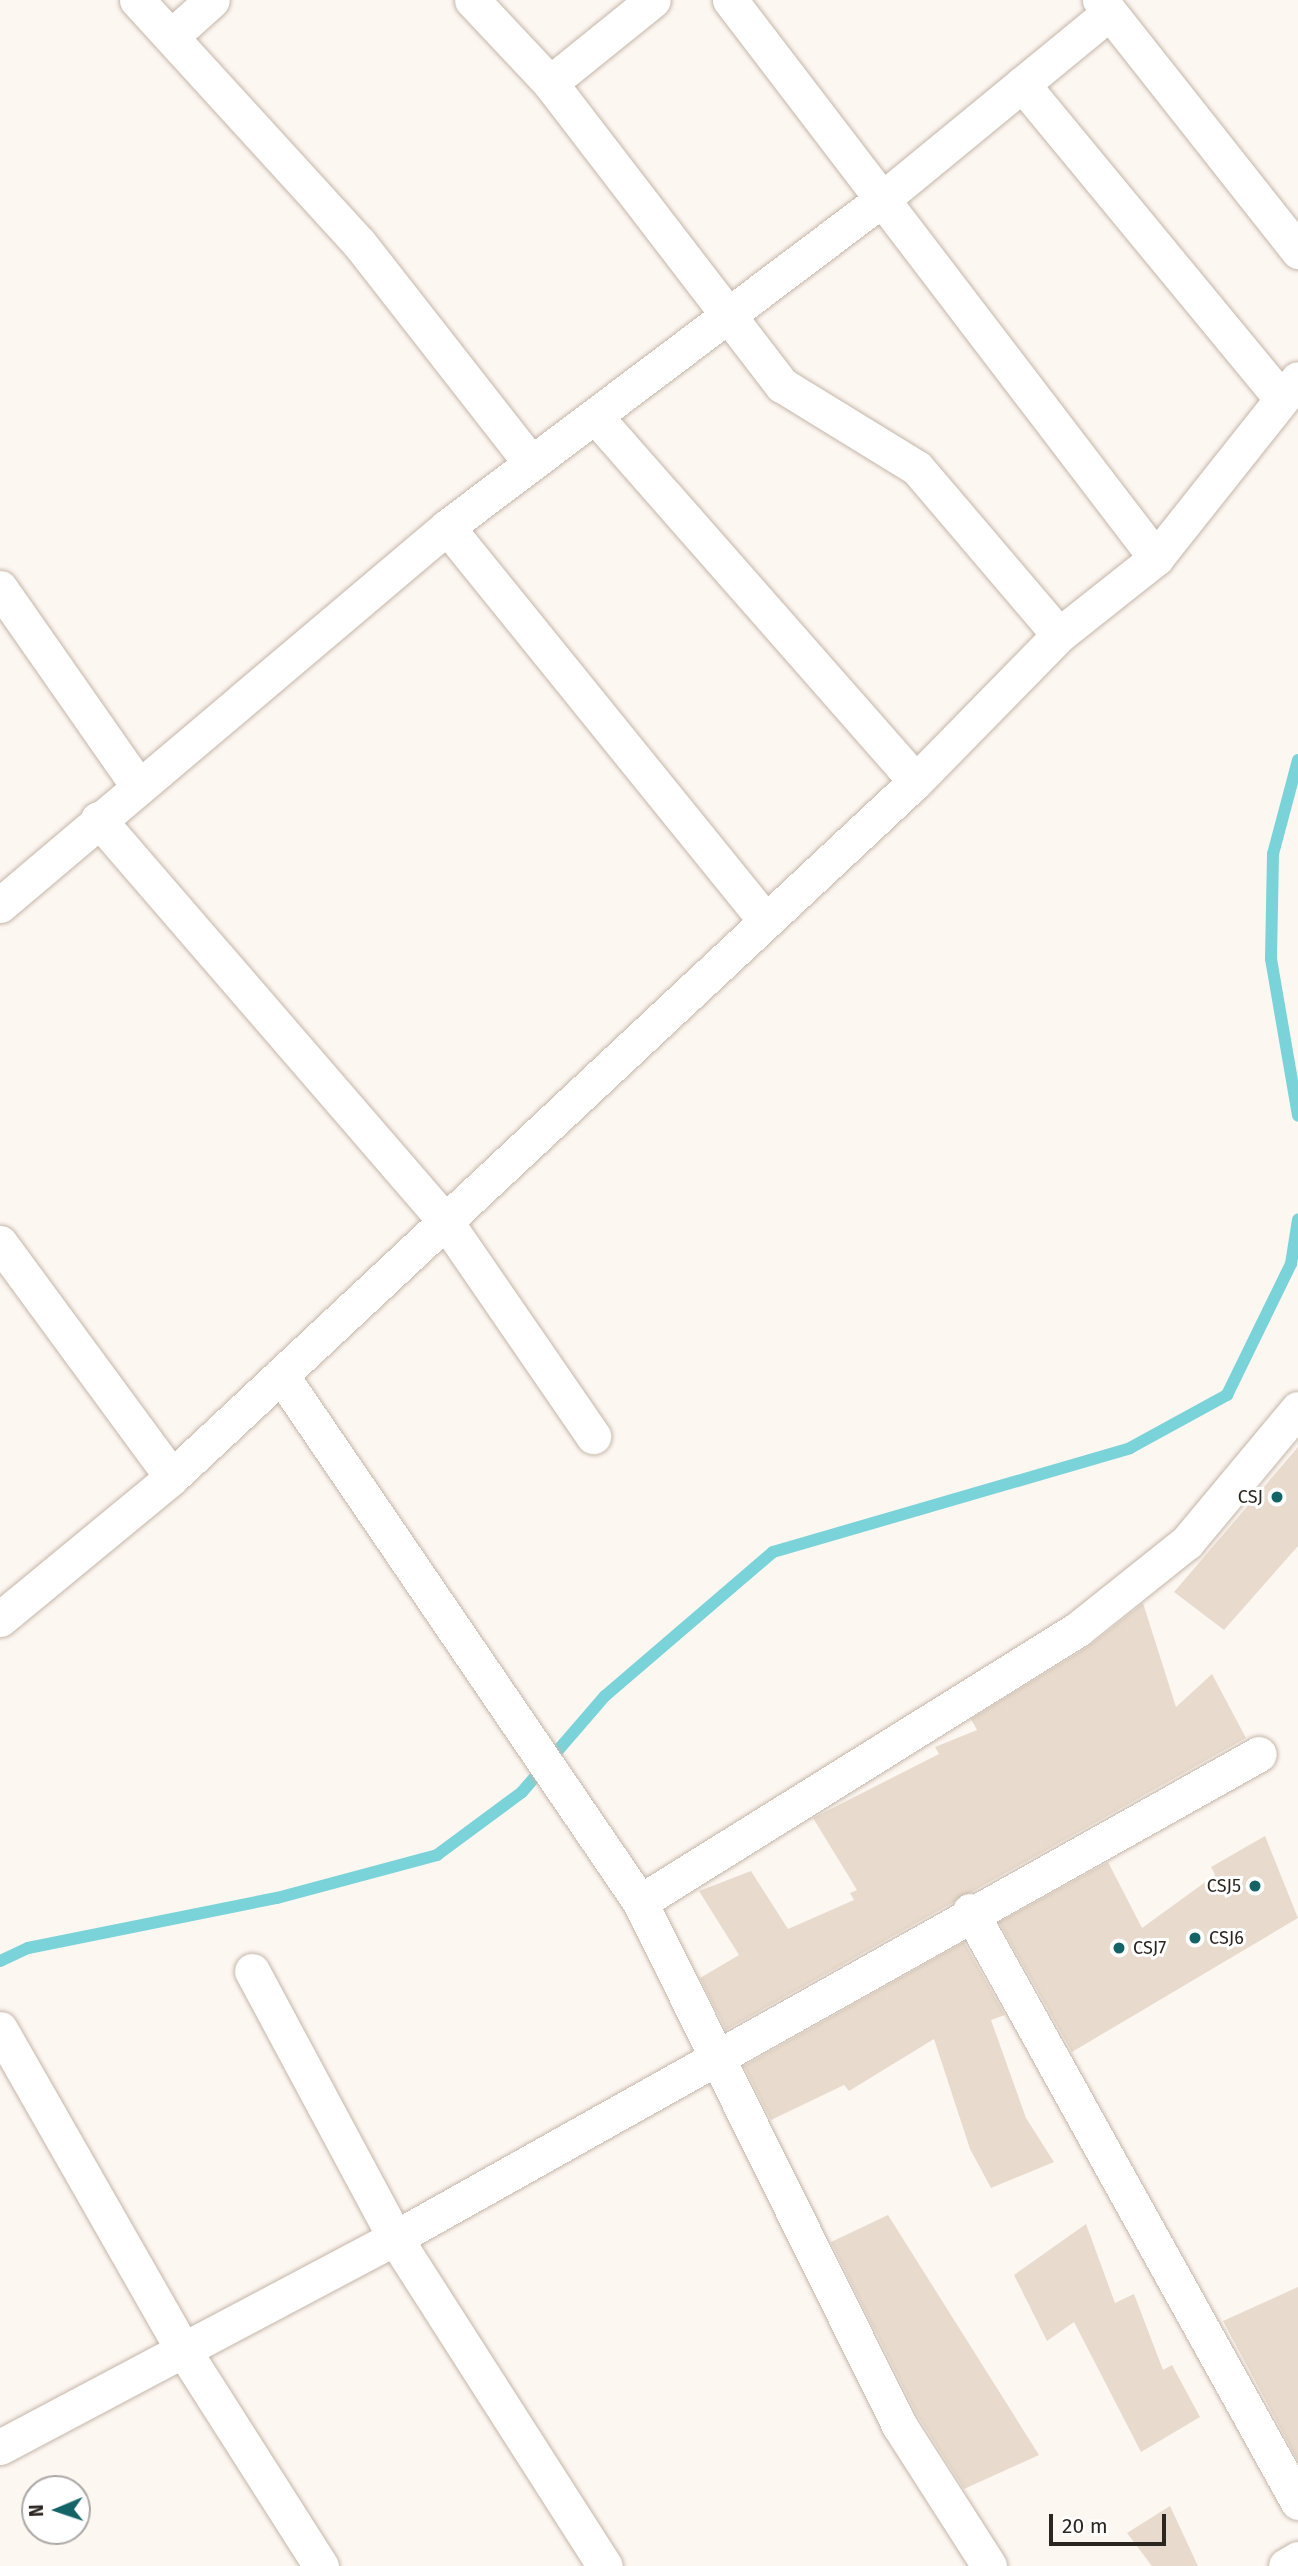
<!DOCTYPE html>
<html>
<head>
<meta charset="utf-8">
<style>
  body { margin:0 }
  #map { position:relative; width:1298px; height:2566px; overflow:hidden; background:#fdf7f2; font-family:"Fira Sans",sans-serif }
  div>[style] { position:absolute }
  .stream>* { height:12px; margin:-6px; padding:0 6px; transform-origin:6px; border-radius:6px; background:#7ad3d8 }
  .building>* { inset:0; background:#e8dbcd }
  .roads { filter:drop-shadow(0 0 2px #c4b6a9) drop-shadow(0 0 2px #c4b6a9) }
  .minor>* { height:35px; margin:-17.5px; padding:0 17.5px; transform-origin:17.5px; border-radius:17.5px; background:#fff }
  .dots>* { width:19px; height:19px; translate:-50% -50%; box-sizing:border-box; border:4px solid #fff; border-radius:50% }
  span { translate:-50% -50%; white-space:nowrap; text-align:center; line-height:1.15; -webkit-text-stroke:6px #fff; paint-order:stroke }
  .poi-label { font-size:18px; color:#2c2621 }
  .right { translate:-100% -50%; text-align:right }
  .left { translate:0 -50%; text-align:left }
  .north { position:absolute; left:21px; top:2475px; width:70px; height:70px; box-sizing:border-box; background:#fff; border:2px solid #aba8a6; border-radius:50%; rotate:268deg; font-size:19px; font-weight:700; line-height:28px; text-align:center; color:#2c2621 }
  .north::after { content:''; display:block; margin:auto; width:24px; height:32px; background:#136367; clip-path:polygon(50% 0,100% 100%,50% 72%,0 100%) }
  .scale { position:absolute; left:1049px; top:2514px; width:117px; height:32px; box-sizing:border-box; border:4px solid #2c2621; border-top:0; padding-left:9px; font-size:21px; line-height:24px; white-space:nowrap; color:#2c2621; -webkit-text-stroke:5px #fff; paint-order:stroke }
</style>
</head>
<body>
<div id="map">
  <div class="stream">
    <div style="left:1298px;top:760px;width:97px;rotate:104.9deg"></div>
    <div style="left:1273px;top:854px;width:105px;rotate:91.1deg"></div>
    <div style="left:1271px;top:959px;width:159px;rotate:80.2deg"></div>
    <div style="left:0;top:1961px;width:31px;rotate:-25deg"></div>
    <div style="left:28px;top:1948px;width:254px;rotate:-11.4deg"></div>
    <div style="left:277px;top:1898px;width:166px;rotate:-15deg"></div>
    <div style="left:437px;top:1855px;width:106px;rotate:-36.5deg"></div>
    <div style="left:522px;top:1792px;width:127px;rotate:-49.2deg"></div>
    <div style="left:605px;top:1696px;width:221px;rotate:-40.6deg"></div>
    <div style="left:773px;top:1552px;width:372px;rotate:-16.2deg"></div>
    <div style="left:1130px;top:1448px;width:111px;rotate:-28.7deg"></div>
    <div style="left:1227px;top:1395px;width:146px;rotate:-64deg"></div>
    <div style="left:1291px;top:1264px;width:45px;rotate:-81deg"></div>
  </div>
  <div class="building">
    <div style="clip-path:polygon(1298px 1447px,1298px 1546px,1224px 1630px,1174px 1592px)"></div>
    <div style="clip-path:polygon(1143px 1603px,1176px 1707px,1212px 1674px,1246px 1738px,726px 2030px,700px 1978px,739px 1955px,699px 1891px,751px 1871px,788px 1929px,854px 1900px,850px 1893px,857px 1890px,813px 1818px,939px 1754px,935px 1747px,977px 1730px,971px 1719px,1089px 1646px)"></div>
    <div style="clip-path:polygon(1265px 1836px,1298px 1918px,1072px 2052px,999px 1922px,1108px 1862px,1142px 1928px,1215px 1875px,1211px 1867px)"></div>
    <div style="clip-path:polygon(964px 1942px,1005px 2015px,991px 2020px,1026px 2118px,1054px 2162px,991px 2188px,970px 2149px,934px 2039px,849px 2091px,844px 2085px,771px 2120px,744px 2066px)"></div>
    <div style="clip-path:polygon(888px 2215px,1039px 2455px,964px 2489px,917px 2415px,831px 2242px)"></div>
    <div style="clip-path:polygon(1086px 2224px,1115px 2303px,1134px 2294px,1163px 2370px,1172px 2365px,1200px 2417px,1141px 2452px,1074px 2322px,1047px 2341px,1014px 2275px)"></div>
    <div style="clip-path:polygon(1298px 2287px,1298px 2461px,1223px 2321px)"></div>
    <div style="clip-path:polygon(1170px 2506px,1198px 2566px,1152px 2566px,1127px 2533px)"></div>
  </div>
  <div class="roads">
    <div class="minor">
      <div style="left:137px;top:0;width:329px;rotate:47.6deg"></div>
      <div style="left:359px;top:243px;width:279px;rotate:52deg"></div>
      <div style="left:472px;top:0;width:114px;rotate:46.8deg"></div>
      <div style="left:550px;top:83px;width:381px;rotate:52.5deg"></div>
      <div style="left:782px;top:385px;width:158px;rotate:31.6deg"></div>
      <div style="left:917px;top:468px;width:219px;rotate:49.6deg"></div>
      <div style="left:730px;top:0;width:702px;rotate:52.64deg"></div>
      <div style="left:1100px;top:0;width:320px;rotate:51.7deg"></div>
      <div style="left:173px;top:35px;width:52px;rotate:-41.9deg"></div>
      <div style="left:550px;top:83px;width:132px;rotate:-38.9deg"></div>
      <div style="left:1022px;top:84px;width:404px;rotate:50.5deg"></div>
      <div style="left:595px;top:416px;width:486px;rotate:48.7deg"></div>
      <div style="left:447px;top:527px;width:506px;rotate:51.02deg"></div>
      <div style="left:0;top:588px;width:241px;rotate:55.1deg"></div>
      <div style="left:98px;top:819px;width:532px;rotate:49.19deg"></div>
      <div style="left:446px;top:1222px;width:260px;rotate:55.5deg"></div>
      <div style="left:0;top:905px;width:585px;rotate:-40.22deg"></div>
      <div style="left:447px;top:527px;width:548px;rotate:-37deg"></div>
      <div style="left:885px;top:197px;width:290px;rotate:-39.4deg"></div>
      <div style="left:0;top:1243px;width:290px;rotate:53.7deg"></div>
      <div style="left:281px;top:1375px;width:638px;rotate:55.74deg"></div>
      <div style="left:640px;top:1902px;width:584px;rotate:63.65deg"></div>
      <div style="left:899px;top:2425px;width:167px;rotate:57.4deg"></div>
      <div style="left:0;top:1619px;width:223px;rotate:-39.5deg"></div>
      <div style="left:172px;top:1477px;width:1019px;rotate:-43.09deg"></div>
      <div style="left:916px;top:781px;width:204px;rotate:-45.6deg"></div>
      <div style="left:1059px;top:635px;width:124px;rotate:-38.4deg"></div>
      <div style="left:1156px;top:558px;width:228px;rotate:-51.6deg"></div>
      <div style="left:640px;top:1902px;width:516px;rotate:-31.93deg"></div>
      <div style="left:1078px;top:1629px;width:139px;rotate:-38.6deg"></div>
      <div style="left:1187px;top:1542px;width:173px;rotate:-50.2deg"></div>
      <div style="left:970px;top:1911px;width:676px;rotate:60.97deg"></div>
      <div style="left:252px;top:1971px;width:303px;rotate:61.8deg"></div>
      <div style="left:395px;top:2238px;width:389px;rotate:57.4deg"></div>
      <div style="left:0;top:2029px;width:371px;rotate:60.3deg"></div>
      <div style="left:184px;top:2351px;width:255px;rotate:57.5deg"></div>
      <div style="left:0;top:2447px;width:447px;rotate:-27.9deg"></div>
      <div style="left:395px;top:2238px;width:990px;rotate:-29.26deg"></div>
      <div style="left:1286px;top:2566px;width:14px;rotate:-30deg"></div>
    </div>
  </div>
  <div class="dots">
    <div style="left:1277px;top:1497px;background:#136367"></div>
    <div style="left:1255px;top:1886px;background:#136367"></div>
    <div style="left:1195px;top:1938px;background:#136367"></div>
    <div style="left:1119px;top:1948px;background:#136367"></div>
  </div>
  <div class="poi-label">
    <span class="right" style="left:1263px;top:1497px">CSJ</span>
    <span class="right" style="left:1241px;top:1886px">CSJ5</span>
    <span class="left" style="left:1209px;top:1938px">CSJ6</span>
    <span class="left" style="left:1133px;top:1948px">CSJ7</span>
  </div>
  <div class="north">N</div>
  <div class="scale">20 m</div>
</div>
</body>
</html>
